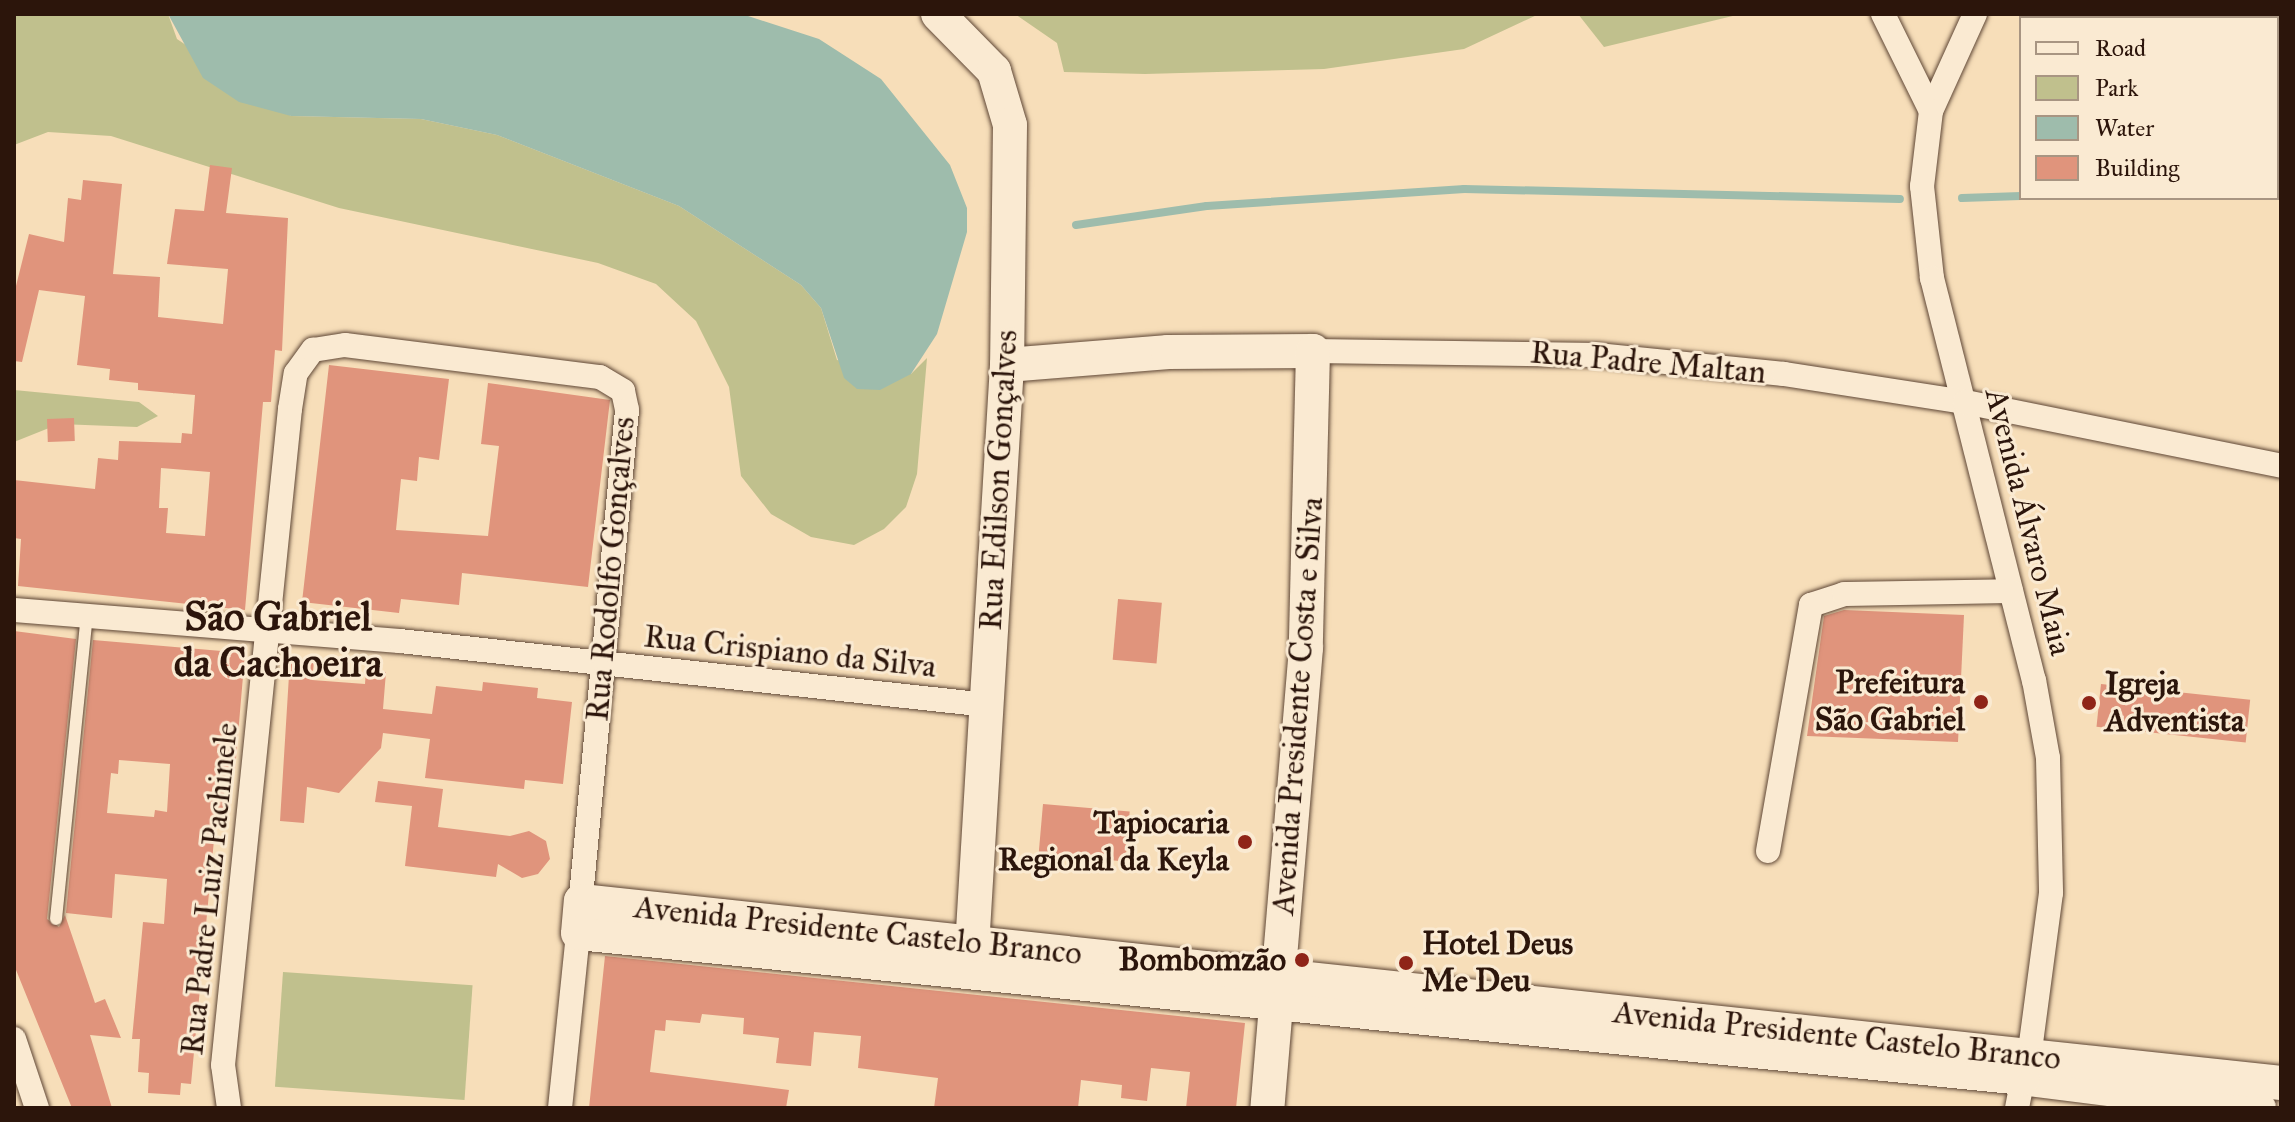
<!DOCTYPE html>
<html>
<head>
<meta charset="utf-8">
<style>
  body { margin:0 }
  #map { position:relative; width:2295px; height:1122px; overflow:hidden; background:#f7deb9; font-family:"IM FELL Great Primer",serif }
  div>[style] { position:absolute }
  .green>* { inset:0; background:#c0c08d; transform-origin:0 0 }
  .water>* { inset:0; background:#9ebcac }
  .stream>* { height:8px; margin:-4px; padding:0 4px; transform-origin:4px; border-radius:4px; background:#9ebcac }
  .building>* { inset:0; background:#e0947c; transform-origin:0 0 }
  .roads { filter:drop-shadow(0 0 2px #5f4736) drop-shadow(0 0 2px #5f4736) }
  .lane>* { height:12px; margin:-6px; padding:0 6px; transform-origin:6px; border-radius:6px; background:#faead2 }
  .street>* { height:24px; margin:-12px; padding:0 12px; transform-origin:12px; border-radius:12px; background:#faead2 }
  .secondary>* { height:34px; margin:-17px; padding:0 17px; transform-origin:17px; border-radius:17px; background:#faead2 }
  .dots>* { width:22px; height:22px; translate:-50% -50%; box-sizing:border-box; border:4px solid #faead2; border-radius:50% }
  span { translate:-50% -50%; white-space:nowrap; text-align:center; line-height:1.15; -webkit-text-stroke:6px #faead2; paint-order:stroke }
  .street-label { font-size:32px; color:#2c150b }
  .poi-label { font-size:32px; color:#2c150b; font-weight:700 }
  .right { translate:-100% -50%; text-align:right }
  .left { translate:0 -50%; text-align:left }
  .district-label { font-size:40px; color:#2c150b; font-weight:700 }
  .frame { position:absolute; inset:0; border:16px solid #2c150b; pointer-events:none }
  .legend { position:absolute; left:2019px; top:16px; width:260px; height:184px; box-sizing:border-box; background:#faead2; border:2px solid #a89582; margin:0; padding:10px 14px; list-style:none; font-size:24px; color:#2c150b }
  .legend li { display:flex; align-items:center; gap:16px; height:40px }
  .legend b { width:40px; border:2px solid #a89582 }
</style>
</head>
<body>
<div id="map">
  <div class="green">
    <div style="clip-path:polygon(14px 14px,168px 14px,177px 39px,291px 116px,421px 119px,497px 135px,679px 206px,801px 285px,821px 308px,837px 360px,911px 374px,927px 358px,917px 474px,906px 507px,884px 529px,854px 545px,811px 537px,771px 514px,741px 476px,729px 387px,696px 321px,656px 284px,598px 263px,339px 208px,111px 136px,48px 132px,14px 145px)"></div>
    <div style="clip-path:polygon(1015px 14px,1539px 14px,1464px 49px,1324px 69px,1145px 74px,1064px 72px,1057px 43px)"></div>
    <div style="clip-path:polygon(1578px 14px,1741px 14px,1604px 47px)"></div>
    <div style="clip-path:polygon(14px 390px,139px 402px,158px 416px,137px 427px,59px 424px,14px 442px)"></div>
    <div style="left:283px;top:972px;width:190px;height:115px;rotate:4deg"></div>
  </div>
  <div class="water">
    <div style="clip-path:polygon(168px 14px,742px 14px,819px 39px,881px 79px,950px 165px,967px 208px,967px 232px,937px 334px,911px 374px,880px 390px,857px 389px,844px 378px,821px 308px,801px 285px,679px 206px,497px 135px,421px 119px,291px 116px,239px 102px,203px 78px)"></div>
  </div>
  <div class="stream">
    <div style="left:2277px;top:186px;width:4px"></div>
    <div style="left:1962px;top:198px;width:59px;rotate:-1.9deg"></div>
    <div style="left:1076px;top:225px;width:132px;rotate:-8.3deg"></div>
    <div style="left:1207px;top:206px;width:258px;rotate:-3.8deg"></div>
    <div style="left:1464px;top:189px;width:436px;rotate:1.3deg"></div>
  </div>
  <div class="building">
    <div style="clip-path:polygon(evenodd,210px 165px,232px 168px,226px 213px,288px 218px,282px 351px,275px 350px,271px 402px,263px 402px,245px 610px,18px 586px,21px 539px,14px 538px,14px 480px,95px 489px,98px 458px,118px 460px,119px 441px,181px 443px,182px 433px,192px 434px,195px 395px,138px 390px,138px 383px,109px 380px,110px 369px,77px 365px,85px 296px,39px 290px,22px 362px,14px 361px,14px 294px,29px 234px,64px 242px,68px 198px,81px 200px,83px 180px,122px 184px,113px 274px,160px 277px,158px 317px,223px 324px,228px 269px,167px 264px,175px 209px,204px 211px,210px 165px,161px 468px,210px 472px,205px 536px,166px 533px,168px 508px,159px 508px,161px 468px)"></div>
    <div style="clip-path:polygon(329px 365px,449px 379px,439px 460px,419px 457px,417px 481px,401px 479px,396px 530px,488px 536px,499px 446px,481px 444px,488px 383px,610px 400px,588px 587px,462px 573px,459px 605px,401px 599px,399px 613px,302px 602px)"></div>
    <div style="left:74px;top:418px;width:23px;height:27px;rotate:88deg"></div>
    <div style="left:1118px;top:599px;width:44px;height:61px;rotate:5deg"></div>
    <div style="clip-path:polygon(1844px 610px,1964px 615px,1958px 742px,1807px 736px,1824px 616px)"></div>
    <div style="clip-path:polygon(14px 631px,76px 639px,47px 919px,59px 927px,65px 915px,95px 1003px,105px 999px,121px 1038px,90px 1035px,112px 1108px,72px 1108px,14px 965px)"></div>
    <div style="clip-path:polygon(evenodd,93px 640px,245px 653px,235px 770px,226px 769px,223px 809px,217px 808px,191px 1084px,181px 1083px,180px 1095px,148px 1093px,149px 1073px,138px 1072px,140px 1039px,132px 1039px,143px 922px,164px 924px,167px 879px,115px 874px,112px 918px,66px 913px,93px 640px,119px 760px,170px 764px,167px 812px,155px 810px,154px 817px,107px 813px,111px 773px,118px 774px,119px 760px)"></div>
    <div style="clip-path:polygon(290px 659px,314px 661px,312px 680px,365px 684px,366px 670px,386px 672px,383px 709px,432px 714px,436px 686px,482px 691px,483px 682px,538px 688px,537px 698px,572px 702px,563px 784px,525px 780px,524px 789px,425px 778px,430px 739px,383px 733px,381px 748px,339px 793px,307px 787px,304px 823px,280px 821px)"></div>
    <div style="left:2101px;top:684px;width:150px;height:43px;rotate:6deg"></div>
    <div style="clip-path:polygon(378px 781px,443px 789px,438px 827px,510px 836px,529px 831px,546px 841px,550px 859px,538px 874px,522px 878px,498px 864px,496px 877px,405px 866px,412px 806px,375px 802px)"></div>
    <div style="left:1043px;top:804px;width:87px;height:50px;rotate:5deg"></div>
    <div style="clip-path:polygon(605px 956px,1245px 1023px,1236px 1108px,1186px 1108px,1190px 1072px,1151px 1068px,1147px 1101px,1121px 1098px,1122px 1085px,1081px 1080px,1078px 1108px,934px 1108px,938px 1078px,858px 1068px,861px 1036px,814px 1032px,811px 1066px,776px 1063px,779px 1038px,743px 1034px,744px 1018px,702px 1014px,700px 1023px,666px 1020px,665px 1031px,655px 1030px,650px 1072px,789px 1090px,786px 1108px,589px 1108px)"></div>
  </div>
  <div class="roads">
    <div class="lane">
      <div style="left:56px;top:919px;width:306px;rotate:-84.2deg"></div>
    </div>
    <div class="street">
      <div style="left:1883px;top:14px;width:108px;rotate:63.7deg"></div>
      <div style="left:1975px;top:14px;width:107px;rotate:114.4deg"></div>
      <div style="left:1931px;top:111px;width:76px;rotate:96.8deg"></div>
      <div style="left:1922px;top:186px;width:93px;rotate:83.8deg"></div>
      <div style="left:1932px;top:278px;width:415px;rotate:75.8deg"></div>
      <div style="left:2034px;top:680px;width:79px;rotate:79.8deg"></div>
      <div style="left:2048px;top:758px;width:135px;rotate:88.7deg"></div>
      <div style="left:2051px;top:893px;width:165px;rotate:97.6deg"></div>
      <div style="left:2206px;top:18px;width:4px;rotate:-63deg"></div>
      <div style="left:1313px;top:351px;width:284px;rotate:0.8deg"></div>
      <div style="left:1597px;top:355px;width:188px;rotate:5.8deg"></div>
      <div style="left:1784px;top:374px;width:183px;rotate:8.8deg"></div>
      <div style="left:1965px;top:402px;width:322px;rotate:11.4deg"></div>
      <div style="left:14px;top:610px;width:387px;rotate:4.6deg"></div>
      <div style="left:400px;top:641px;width:590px;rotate:6.22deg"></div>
      <div style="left:1768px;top:851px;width:250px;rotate:-80.1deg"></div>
      <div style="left:1811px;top:605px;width:35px;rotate:-18deg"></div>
      <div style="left:1844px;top:594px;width:167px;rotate:-1deg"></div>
      <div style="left:14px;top:1039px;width:73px;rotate:71.6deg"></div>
      <div style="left:229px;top:1108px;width:43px;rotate:-97.9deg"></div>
      <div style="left:223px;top:1065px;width:659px;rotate:-84.17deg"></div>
      <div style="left:290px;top:409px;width:36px;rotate:-81deg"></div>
      <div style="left:296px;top:373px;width:29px;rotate:-54deg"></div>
      <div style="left:313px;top:350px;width:32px;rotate:-9deg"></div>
      <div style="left:345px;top:345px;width:257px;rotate:7.2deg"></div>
      <div style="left:600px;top:377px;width:27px;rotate:31deg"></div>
      <div style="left:623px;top:391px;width:19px;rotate:78deg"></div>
      <div style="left:627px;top:410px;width:493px;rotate:95.4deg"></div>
      <div style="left:560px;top:1108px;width:176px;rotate:-84.1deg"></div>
      <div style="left:2017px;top:1108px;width:31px;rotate:-79deg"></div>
    </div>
    <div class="secondary">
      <div style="left:938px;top:14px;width:80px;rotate:45.5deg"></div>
      <div style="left:994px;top:71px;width:56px;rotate:73.5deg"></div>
      <div style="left:1010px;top:125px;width:240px;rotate:90.7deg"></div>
      <div style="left:1007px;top:365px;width:600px;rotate:93.44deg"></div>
      <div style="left:1007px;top:365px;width:162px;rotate:-4.6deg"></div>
      <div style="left:1168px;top:352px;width:145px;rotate:-0.4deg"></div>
      <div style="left:1313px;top:351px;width:297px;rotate:91.4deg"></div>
      <div style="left:1306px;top:648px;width:462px;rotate:94.8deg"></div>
      <div style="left:2259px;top:1108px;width:238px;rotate:-172.8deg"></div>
      <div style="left:2023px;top:1078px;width:1452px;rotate:-174.27deg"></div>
      <div style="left:578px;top:933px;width:32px;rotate:-85deg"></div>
      <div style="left:581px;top:901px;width:1710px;rotate:6.11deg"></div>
    </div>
  </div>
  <div class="dots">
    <div style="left:1981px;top:702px;background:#8f2418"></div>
    <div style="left:2089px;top:703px;background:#8f2418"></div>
    <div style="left:1245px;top:842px;background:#8f2418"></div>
    <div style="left:1302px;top:960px;background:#8f2418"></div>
    <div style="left:1406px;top:963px;background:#8f2418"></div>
  </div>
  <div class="street-label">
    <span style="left:1648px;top:363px;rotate:5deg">Rua Padre Maltan</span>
    <span style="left:999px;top:480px;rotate:-87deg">Rua Edilson Gonçalves</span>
    <span style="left:2028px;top:522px;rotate:76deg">Avenida Álvaro Maia</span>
    <span style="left:611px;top:569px;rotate:-85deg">Rua Rodolfo Gonçalves</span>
    <span style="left:790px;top:652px;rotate:6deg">Rua Crispiano da Silva</span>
    <span style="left:1298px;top:706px;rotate:-86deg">Avenida Presidente Costa e Silva</span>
    <span style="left:210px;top:889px;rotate:-84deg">Rua Padre Luiz Pachinele</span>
    <span style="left:858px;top:931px;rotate:6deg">Avenida Presidente Castelo Branco</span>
    <span style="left:1837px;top:1036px;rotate:6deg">Avenida Presidente Castelo Branco</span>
  </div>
  <div class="poi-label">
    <span class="right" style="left:1965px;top:702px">Prefeitura<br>São Gabriel</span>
    <span class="left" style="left:2105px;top:703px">Igreja<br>Adventista</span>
    <span class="right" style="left:1229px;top:842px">Tapiocaria<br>Regional da Keyla</span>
    <span class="left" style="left:1422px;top:963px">Hotel Deus<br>Me Deu</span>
    <span class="right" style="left:1286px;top:960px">Bombomzão</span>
  </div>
  <div class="district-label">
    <span style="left:278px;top:640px">São Gabriel<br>da Cachoeira</span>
  </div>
  <div class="frame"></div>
  <ul class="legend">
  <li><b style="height:10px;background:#faead2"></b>Road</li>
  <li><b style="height:22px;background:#c0c08d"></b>Park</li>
  <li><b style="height:22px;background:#9ebcac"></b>Water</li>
  <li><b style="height:22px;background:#e0947c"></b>Building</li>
  </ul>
</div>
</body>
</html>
